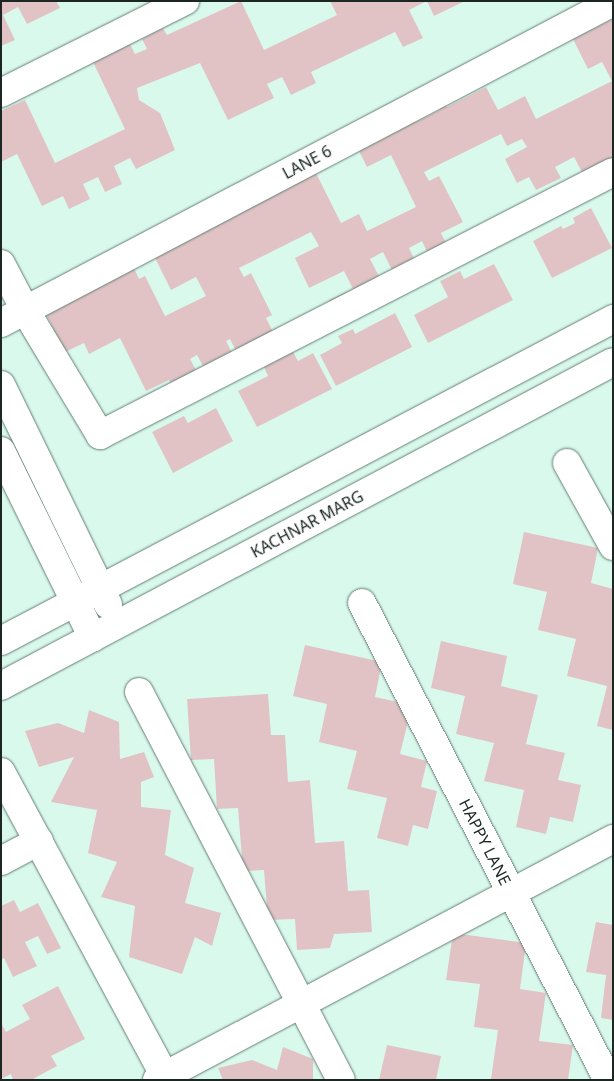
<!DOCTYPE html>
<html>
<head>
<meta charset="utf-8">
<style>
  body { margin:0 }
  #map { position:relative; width:614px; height:1081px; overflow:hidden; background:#daf9ed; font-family:"Noto Sans",sans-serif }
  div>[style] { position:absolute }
  .building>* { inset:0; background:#e1c3c6 }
  .roads { filter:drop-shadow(0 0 1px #627e74) drop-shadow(0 0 1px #627e74) }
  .minor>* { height:28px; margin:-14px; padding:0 14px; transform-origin:14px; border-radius:14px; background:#fff }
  span { translate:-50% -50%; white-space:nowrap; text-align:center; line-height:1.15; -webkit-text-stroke:4.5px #fefefe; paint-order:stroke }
  .street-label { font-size:16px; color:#1c2723 }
  .frame { position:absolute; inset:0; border:2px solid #1c2723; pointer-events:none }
</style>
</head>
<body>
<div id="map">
  <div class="building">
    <div style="clip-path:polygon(1px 1px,56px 1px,60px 8px,27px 24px,18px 7px,3px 15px,15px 40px,1px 46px)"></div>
    <div style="clip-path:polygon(241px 1px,264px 50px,337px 15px,330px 1px,465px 1px,434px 16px,427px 1px,409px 10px,423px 38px,403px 47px,395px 32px,311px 72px,316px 83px,291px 95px,282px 77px,267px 84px,274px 98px,228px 120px,200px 63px,137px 88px,139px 100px,160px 113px,175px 150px,136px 169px,130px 158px,114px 166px,122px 184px,105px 192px,98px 177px,83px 184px,90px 199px,69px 209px,63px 196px,42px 206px,17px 154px,1px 162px,1px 111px,25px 100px,55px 163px,125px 129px,93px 62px,130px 44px,135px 54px,147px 49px,142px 39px,163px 28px,167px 35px)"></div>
    <div style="clip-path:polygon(613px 19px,613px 161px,584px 176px,574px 157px,555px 167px,561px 178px,536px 190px,529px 177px,517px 183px,505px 159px,527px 147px,522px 139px,507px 146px,501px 134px,424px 172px,429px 181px,439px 176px,463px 222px,441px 233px,447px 245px,428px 254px,422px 241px,409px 248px,417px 265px,395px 276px,383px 252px,370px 259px,383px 284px,333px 309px,329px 300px,353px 289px,344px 271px,309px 288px,295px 258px,319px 246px,311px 232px,239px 268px,244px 277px,251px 273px,272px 315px,266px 318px,276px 338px,239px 357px,230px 339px,226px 341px,235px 359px,207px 373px,197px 355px,190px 359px,198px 374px,172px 387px,169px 380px,146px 391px,120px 338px,89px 354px,84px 343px,65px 352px,42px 306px,131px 262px,139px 279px,145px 276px,165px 316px,206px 296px,196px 277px,171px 290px,150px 248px,313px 167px,341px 223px,359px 214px,367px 231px,416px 207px,391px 155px,367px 167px,358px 149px,412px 113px,416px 122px,440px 110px,436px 103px,443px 100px,447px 107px,486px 87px,498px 110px,525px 96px,536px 119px,612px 81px,602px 62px,588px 69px,573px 39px)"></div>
    <div style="clip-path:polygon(591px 208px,612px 248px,552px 278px,533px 241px,561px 226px,563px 229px,575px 223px,573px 218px)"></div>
    <div style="clip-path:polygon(494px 264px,513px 300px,428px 343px,414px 315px,448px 297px,440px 281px,460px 271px,464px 279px)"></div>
    <div style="clip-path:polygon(395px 313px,412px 347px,336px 386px,320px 355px,342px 343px,338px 336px,353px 329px,355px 334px)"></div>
    <div style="clip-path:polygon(293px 352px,298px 361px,313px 353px,332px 389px,257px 427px,238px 391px,268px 376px,264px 367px)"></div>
    <div style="clip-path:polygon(216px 408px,233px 441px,173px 473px,152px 432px,184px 416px,188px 423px)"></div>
    <div style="clip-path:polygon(524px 532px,598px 548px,591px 583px,613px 589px,613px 730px,597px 726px,607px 686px,567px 676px,576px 639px,538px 630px,547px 592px,513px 584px)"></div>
    <div style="clip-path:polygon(441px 641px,507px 656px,501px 686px,538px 695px,526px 744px,565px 753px,558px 780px,581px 785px,573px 822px,550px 817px,546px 834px,516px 827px,524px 790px,484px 781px,494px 743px,456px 734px,465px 696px,431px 688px)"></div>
    <div style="clip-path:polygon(305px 645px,382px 662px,375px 697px,412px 705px,400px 754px,427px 761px,421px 787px,437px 791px,428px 829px,413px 825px,408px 846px,377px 838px,387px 798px,347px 789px,357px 751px,319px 742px,327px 704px,293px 696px)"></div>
    <div style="clip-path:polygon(268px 694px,271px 735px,285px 735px,288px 782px,310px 780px,315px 843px,344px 841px,348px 891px,369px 890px,372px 932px,334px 934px,330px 948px,297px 950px,295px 919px,268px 920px,264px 870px,243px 871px,238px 808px,217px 809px,214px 759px,191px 760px,187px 699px)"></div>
    <div style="clip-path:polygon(89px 710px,119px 722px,120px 759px,144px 752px,154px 777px,141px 782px,141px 807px,171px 810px,165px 855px,194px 868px,185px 903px,221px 913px,212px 946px,195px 937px,182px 974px,129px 957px,135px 906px,101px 897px,117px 862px,88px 853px,97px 810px,51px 802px,74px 757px,39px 767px,25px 731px,58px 723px,84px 733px)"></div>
    <div style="clip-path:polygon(14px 900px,20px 912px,38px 903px,61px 948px,47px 954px,38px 936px,25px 942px,37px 966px,13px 977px,4px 958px,1px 960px,1px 906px)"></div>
    <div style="clip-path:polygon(596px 922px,613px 925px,613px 1020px,601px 1018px,606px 975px,586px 972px)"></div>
    <div style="clip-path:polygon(453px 933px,526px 943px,520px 989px,546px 993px,539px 1041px,573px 1045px,568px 1080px,491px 1079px,498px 1030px,474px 1027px,480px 984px,446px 980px)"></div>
    <div style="clip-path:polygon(58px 986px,85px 1039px,51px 1056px,57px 1066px,31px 1080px,13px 1080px,11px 1074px,1px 1079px,1px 1023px,6px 1032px,30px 1019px,22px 1005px)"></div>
    <div style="clip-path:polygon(387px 1045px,441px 1056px,436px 1080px,379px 1080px)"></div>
    <div style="clip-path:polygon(283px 1047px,313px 1059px,313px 1080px,223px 1080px,218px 1068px,252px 1060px,277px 1070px)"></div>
  </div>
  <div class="roads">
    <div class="minor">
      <div style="left:1px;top:93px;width:206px;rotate:-26.6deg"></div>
      <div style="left:1px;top:264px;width:52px;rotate:62.4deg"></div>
      <div style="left:25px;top:310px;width:146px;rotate:59deg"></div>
      <div style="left:100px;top:435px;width:576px;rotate:-27.14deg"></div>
      <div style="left:1px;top:323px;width:691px;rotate:-27.68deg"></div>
      <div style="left:1px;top:385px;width:244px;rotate:64deg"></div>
      <div style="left:1px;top:451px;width:208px;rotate:63.8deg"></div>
      <div style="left:567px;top:463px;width:95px;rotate:61deg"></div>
      <div style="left:362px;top:603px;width:537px;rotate:62.72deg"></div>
      <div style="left:1px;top:641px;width:692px;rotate:-27.75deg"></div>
      <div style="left:1px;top:686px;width:692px;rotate:-27.9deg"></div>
      <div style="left:139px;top:692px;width:437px;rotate:62.5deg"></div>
      <div style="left:1px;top:772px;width:350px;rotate:61.7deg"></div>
      <div style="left:1px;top:861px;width:43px;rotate:-27.8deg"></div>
      <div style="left:157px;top:1080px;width:516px;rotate:-27.86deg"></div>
    </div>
  </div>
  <div class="street-label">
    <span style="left:307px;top:162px;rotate:-28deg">LANE 6</span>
    <span style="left:307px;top:524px;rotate:-28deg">KACHNAR MARG</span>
    <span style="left:485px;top:842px;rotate:63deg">HAPPY LANE</span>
  </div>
  <div class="frame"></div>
</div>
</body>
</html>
